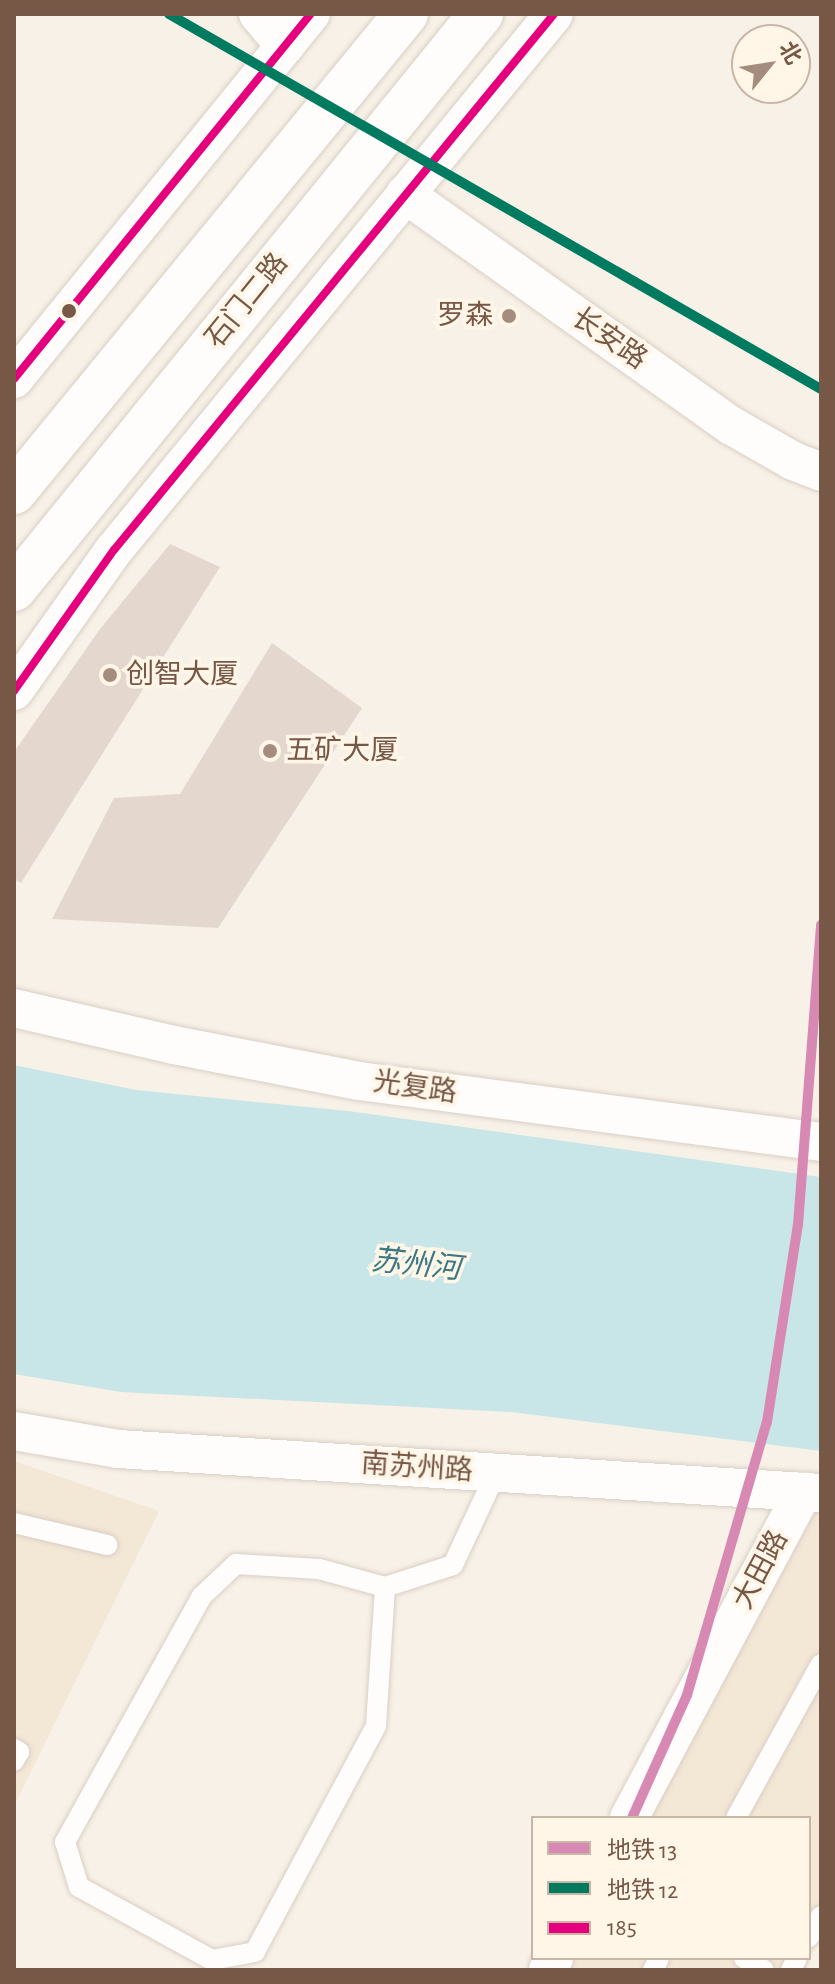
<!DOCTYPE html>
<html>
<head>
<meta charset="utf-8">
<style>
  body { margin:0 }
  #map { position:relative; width:835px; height:1984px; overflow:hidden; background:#f7f1e7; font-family:"Alegreya Sans","Noto Sans SC",sans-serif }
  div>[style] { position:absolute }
  .residential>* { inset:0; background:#f3e7d6 }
  .water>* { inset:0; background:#c8e6e8 }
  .building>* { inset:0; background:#e4d8ce }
  .roads { filter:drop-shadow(0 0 2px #d9cec5) drop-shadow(0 0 2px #d9cec5) }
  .service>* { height:20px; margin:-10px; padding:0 10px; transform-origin:10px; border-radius:10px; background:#fefdfb }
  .minor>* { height:38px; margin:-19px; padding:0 19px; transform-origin:19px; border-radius:19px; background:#fefdfb }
  .secondary>* { height:44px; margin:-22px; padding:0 22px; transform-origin:22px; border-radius:22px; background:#fefdfb }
  .bus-1>* { height:8px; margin:-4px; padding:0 4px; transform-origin:4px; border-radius:4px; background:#e5007d }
  .metro-1>* { height:10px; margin:-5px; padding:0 5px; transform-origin:5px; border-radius:5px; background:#d789b4 }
  .metro-2>* { height:10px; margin:-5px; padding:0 5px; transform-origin:5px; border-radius:5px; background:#007b5f }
  .dots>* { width:22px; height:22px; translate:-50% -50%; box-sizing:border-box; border:4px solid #fff6e8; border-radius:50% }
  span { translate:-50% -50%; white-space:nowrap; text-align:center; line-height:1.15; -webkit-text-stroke:7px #fff6e8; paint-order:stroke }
  .street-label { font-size:28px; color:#775746 }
  .poi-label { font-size:28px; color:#775746 }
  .right { translate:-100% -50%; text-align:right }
  .left { translate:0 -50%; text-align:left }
  .water-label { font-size:30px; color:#3b7985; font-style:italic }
  .frame { position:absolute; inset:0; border:16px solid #775746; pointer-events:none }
  .legend { position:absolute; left:531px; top:1816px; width:280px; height:144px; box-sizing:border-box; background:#fff6e8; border:2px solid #c9b6a7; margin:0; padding:10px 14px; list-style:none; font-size:24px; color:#775746 }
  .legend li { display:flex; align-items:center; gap:16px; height:40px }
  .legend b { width:40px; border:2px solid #c9b6a7 }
  .north { position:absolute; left:731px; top:24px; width:80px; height:80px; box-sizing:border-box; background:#fff6e8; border:2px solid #c9b6a7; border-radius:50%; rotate:60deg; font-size:22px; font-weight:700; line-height:32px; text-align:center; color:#775746 }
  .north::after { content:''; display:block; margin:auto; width:28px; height:36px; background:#a48d7e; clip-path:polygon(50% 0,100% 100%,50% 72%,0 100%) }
</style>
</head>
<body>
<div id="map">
  <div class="residential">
    <div style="clip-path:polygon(14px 1461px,159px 1511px,14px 1806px)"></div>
    <div style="clip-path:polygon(817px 1509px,821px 1510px,821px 1936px,804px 1970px,566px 1970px,572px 1958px,809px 1958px,809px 1818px,648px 1818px)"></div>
  </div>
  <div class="water">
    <div style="clip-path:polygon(14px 1065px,136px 1090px,348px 1111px,821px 1177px,821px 1451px,511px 1412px,121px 1392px,14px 1374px)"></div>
  </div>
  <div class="building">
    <div style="clip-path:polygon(170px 544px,220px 567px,21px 883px,14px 879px,14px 752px,100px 629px)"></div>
    <div style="clip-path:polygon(272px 643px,362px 708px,218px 928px,52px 919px,114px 798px,180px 794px)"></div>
  </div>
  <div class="roads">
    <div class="service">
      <div style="left:14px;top:1523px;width:96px;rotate:13.3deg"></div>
      <div style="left:385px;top:1587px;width:139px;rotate:93.7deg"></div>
      <div style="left:376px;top:1726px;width:256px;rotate:118.2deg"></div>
      <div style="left:255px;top:1952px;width:44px;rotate:169.5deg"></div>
      <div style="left:212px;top:1960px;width:152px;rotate:-151.2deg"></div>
      <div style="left:79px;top:1887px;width:47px;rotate:-107.3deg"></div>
      <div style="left:65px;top:1842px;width:282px;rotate:-60.9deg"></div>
      <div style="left:202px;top:1596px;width:47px;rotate:-43.3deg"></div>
      <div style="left:236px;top:1564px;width:83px;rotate:3.4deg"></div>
      <div style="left:319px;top:1569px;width:68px;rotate:15.3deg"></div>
      <div style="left:385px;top:1587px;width:71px;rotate:-17.9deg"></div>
      <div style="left:453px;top:1565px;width:102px;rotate:-64.9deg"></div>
      <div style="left:14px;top:1749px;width:6px;rotate:31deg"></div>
      <div style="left:19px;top:1752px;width:10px;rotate:119deg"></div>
      <div style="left:736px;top:1818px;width:176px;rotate:-61.1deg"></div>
      <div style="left:809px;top:1937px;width:24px;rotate:-60deg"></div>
      <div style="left:744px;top:1958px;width:23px;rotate:31deg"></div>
      <div style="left:653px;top:1970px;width:13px;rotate:-63deg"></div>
      <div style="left:791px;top:1970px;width:13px;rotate:-63deg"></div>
    </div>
    <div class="minor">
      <div style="left:258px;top:14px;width:42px;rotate:49.8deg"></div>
      <div style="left:405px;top:194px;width:401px;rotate:35.4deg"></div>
      <div style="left:732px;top:426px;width:70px;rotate:29.8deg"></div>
      <div style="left:793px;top:461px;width:30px;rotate:21deg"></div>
      <div style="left:14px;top:379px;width:471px;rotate:-50.9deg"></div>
      <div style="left:14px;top:691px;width:173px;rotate:-54.7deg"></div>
      <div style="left:114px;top:550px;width:693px;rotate:-50.62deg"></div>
      <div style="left:14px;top:1008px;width:164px;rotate:13deg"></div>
      <div style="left:174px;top:1045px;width:188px;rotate:11deg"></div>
      <div style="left:359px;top:1081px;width:466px;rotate:7.5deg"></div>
      <div style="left:14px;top:1431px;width:106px;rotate:9.8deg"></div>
      <div style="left:118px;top:1449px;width:704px;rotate:3.58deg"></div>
      <div style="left:629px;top:1818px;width:370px;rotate:-61.9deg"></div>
      <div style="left:548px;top:1970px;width:13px;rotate:-63deg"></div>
    </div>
    <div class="secondary">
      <div style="left:14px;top:492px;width:618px;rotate:-50.65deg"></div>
      <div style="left:14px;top:589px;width:741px;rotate:-50.92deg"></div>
    </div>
  </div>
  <div class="bus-1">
    <div style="left:14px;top:379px;width:471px;rotate:-50.9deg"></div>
    <div style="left:14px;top:691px;width:173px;rotate:-54.7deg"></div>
    <div style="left:114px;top:550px;width:693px;rotate:-50.62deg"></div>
  </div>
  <div class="metro-1">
    <div style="left:632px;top:1818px;width:135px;rotate:-65.9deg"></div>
    <div style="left:687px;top:1695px;width:284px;rotate:-73.7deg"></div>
    <div style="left:767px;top:1422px;width:199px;rotate:-81.1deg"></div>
    <div style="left:798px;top:1225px;width:301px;rotate:-85.6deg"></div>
  </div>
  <div class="metro-2">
    <div style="left:169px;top:14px;width:752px;rotate:29.91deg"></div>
  </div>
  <div class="dots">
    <div style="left:69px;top:311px;background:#775746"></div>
    <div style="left:509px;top:316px;background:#a48d7e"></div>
    <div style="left:110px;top:675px;background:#a48d7e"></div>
    <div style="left:270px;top:751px;background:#a48d7e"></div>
  </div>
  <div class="street-label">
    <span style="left:247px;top:301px;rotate:-51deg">石门二路</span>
    <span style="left:609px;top:339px;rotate:35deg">长安路</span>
    <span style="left:415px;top:1088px;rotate:8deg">光复路</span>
    <span style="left:417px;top:1468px;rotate:4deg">南苏州路</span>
    <span style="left:761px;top:1570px;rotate:-62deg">大田路</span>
  </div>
  <div class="poi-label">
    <span class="right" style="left:493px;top:316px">罗森</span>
    <span class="left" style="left:126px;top:675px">创智大厦</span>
    <span class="left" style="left:286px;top:751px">五矿大厦</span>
  </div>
  <div class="water-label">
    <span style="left:416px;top:1265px;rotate:6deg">苏州河</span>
  </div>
  <div class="frame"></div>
  <ul class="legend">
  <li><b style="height:10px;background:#d789b4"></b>地铁 13</li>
  <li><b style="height:10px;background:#007b5f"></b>地铁 12</li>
  <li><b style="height:10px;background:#e5007d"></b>185</li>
  </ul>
  <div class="north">北</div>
</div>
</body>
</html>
